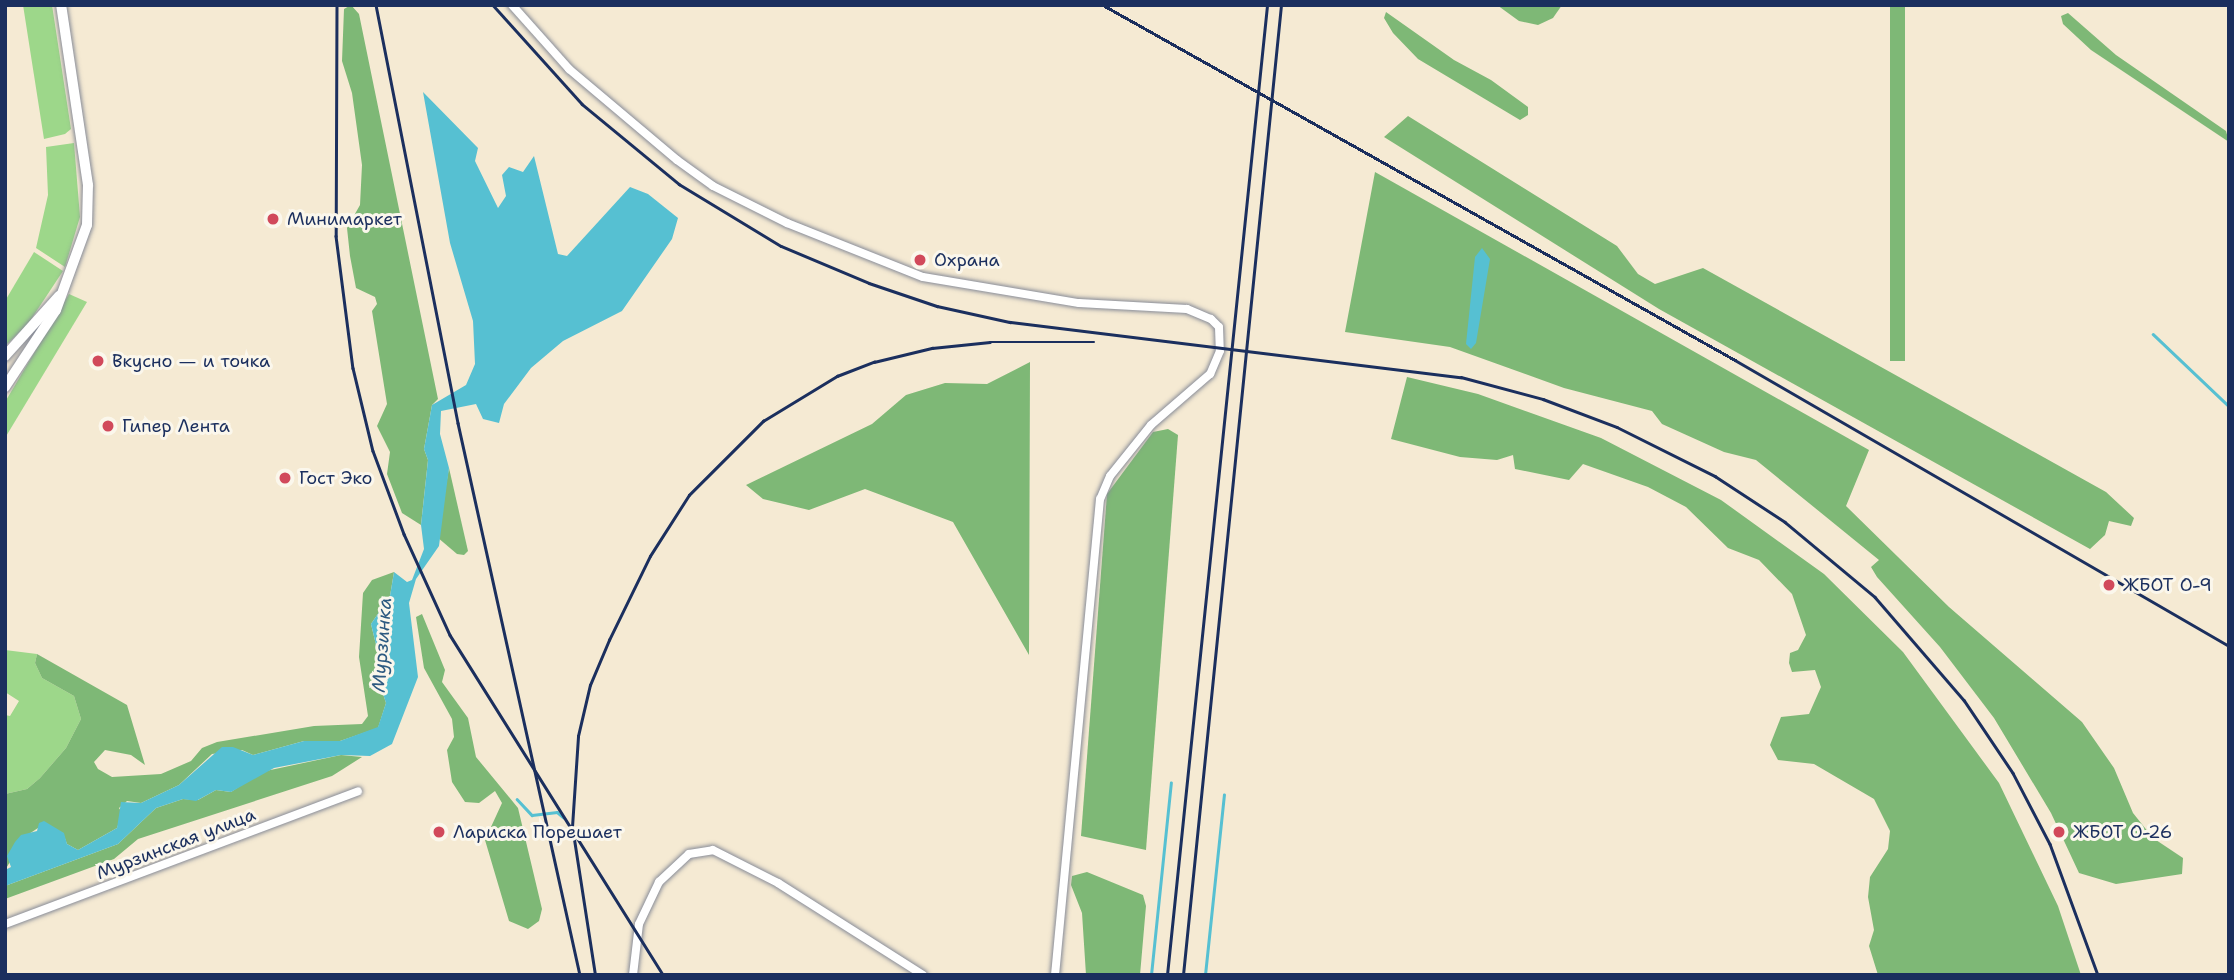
<!DOCTYPE html>
<html>
<head>
<meta charset="utf-8">
<style>
  body { margin:0 }
  #map { position:relative; width:2234px; height:980px; overflow:hidden; background:#f5ead3; font-family:"Shantell Sans",sans-serif }
  div>[style] { position:absolute }
  .green>* { inset:0; background:#9dd78a }
  .forest>* { inset:0; background:#7eb876; transform-origin:0 0 }
  .water>* { inset:0; background:#56c0d2 }
  .stream>* { height:2.5px; margin:-1.25px; padding:0 1.25px; transform-origin:1.25px; border-radius:1.25px; background:#56c0d2 }
  .roads { filter:drop-shadow(0 0 2px #888c98) drop-shadow(0 0 2px #888c98) }
  .minor>* { height:8px; margin:-4px; padding:0 4px; transform-origin:4px; border-radius:4px; background:#fff }
  .tertiary>* { height:10px; margin:-5px; padding:0 5px; transform-origin:5px; border-radius:5px; background:#fff }
  .rail>* { height:2.5px; margin:-1.25px; padding:0 1.25px; transform-origin:1.25px; border-radius:1.25px; background:#1b2f5e }
  .dots>* { width:19px; height:19px; translate:-50% -50%; box-sizing:border-box; border:4px solid #fbf7ec; border-radius:50% }
  span { translate:-50% -50%; white-space:nowrap; text-align:center; line-height:1.15; -webkit-text-stroke:6px #fbf7ec; paint-order:stroke }
  .poi-label { font-size:18px; color:#1b2f5e }
  .left { translate:0 -50%; text-align:left }
  .street-label { font-size:18px; color:#1b2f5e }
  .water-label { font-size:19px; color:#2d5a81; font-style:italic }
  .frame { position:absolute; inset:0; border:7px solid #1b2f5e; pointer-events:none }
</style>
</head>
<body>
<div id="map">
  <div class="green">
    <div style="clip-path:polygon(23px 5px,52px 5px,71px 129px,65px 134px,44px 139px)"></div>
    <div style="clip-path:polygon(74px 143px,80px 217px,65px 267px,36px 248px,48px 195px,46px 147px)"></div>
    <div style="clip-path:polygon(34px 252px,63px 271px,28px 324px,5px 346px,5px 301px)"></div>
    <div style="clip-path:polygon(69px 294px,87px 302px,5px 438px,5px 402px)"></div>
    <div style="clip-path:polygon(5px 650px,37px 654px,35px 663px,42px 678px,74px 696px,81px 719px,66px 748px,40px 778px,27px 789px,5px 794px,5px 715px,10px 716px,19px 701px,5px 692px)"></div>
  </div>
  <div class="forest">
    <div style="clip-path:polygon(351px 5px,359px 14px,438px 399px,432px 405px,424px 449px,428px 460px,421px 525px,402px 513px,387px 474px,390px 452px,377px 426px,387px 404px,372px 311px,377px 304px,375px 297px,356px 288px,350px 256px,347px 228px,360px 205px,362px 165px,352px 93px,342px 61px,344px 9px)"></div>
    <div style="clip-path:polygon(1497px 5px,1562px 5px,1553px 18px,1538px 25px,1519px 21px)"></div>
    <div style="left:1890px;top:5px;width:15px;height:356px"></div>
    <div style="clip-path:polygon(1386px 12px,1454px 60px,1491px 80px,1528px 107px,1528px 115px,1520px 120px,1418px 59px,1393px 33px,1384px 18px)"></div>
    <div style="clip-path:polygon(2068px 13px,2116px 55px,2226px 131px,2229px 142px,2091px 50px,2063px 24px,2061px 16px)"></div>
    <div style="clip-path:polygon(1408px 116px,1617px 246px,1638px 274px,1655px 284px,1703px 268px,2106px 492px,2134px 518px,2131px 526px,2109px 521px,2105px 535px,2090px 549px,1659px 309px,1384px 137px)"></div>
    <div style="clip-path:polygon(1375px 172px,1869px 450px,1846px 506px,1949px 607px,2082px 722px,2114px 768px,2133px 813px,2153px 838px,2183px 858px,2182px 874px,2116px 884px,2079px 873px,2051px 813px,1994px 718px,1940px 647px,1877px 577px,1871px 567px,1879px 560px,1756px 460px,1724px 452px,1662px 424px,1652px 411px,1564px 388px,1450px 347px,1345px 332px)"></div>
    <div style="clip-path:polygon(1030px 362px,1029px 655px,953px 522px,865px 489px,809px 510px,763px 499px,746px 485px,872px 424px,906px 395px,945px 383px,987px 384px)"></div>
    <div style="clip-path:polygon(1407px 377px,1478px 394px,1601px 438px,1721px 500px,1824px 574px,1903px 652px,1999px 783px,2058px 906px,2081px 975px,1878px 975px,1869px 946px,1874px 930px,1868px 897px,1870px 877px,1888px 849px,1890px 831px,1874px 799px,1814px 764px,1778px 760px,1770px 745px,1781px 717px,1809px 714px,1821px 687px,1815px 670px,1792px 672px,1789px 663px,1790px 653px,1798px 650px,1806px 635px,1792px 594px,1759px 560px,1728px 548px,1686px 507px,1648px 487px,1583px 464px,1569px 480px,1515px 469px,1513px 455px,1497px 460px,1460px 457px,1391px 439px)"></div>
    <div style="clip-path:polygon(1168px 429px,1178px 435px,1146px 850px,1081px 836px,1107px 494px,1153px 432px)"></div>
    <div style="clip-path:polygon(449px 468px,468px 551px,464px 555px,457px 554px,437px 537px)"></div>
    <div style="clip-path:polygon(394px 572px,390px 596px,371px 624px,379px 657px,376px 672px,386px 703px,378px 728px,340px 741px,304px 741px,253px 755px,242px 750px,212px 754px,179px 785px,141px 803px,127px 801px,119px 808px,122px 813px,117px 828px,78px 850px,67px 844px,63px 833px,38px 828px,26px 836px,5px 870px,5px 794px,27px 789px,40px 778px,66px 748px,81px 719px,74px 696px,42px 678px,35px 663px,37px 654px,127px 705px,145px 765px,131px 755px,105px 750px,94px 762px,98px 769px,112px 777px,161px 774px,191px 761px,202px 748px,217px 742px,314px 726px,362px 724px,368px 716px,359px 657px,363px 593px,372px 580px)"></div>
    <div style="clip-path:polygon(422px 614px,445px 670px,442px 682px,468px 718px,476px 757px,518px 808px,542px 909px,539px 921px,528px 929px,509px 921px,485px 840px,502px 803px,495px 791px,479px 803px,465px 802px,452px 782px,447px 750px,454px 737px,452px 719px,424px 668px,416px 617px)"></div>
    <div style="clip-path:polygon(341px 755px,362px 757px,332px 776px,138px 839px,114px 859px,5px 899px,5px 886px,118px 844px,156px 808px,183px 799px,198px 800px,216px 790px,231px 792px,261px 772px)"></div>
    <div style="clip-path:polygon(1087px 872px,1143px 895px,1146px 906px,1140px 975px,1086px 975px,1082px 913px,1071px 885px,1072px 876px)"></div>
  </div>
  <div class="water">
    <div style="clip-path:polygon(423px 92px,478px 148px,475px 161px,498px 208px,506px 196px,502px 175px,509px 167px,523px 172px,534px 156px,558px 254px,567px 256px,630px 187px,648px 194px,678px 218px,672px 239px,622px 311px,563px 341px,531px 368px,504px 404px,499px 423px,483px 419px,476px 404px,441px 411px,440px 434px,449px 468px,439px 546px,416px 579px,409px 603px,418px 677px,392px 744px,370px 756px,341px 755px,274px 768px,231px 792px,216px 790px,196px 801px,183px 799px,156px 808px,118px 844px,5px 886px,5px 870px,11px 867px,7px 856px,15px 842px,21px 835px,37px 831px,39px 823px,44px 821px,64px 833px,67px 844px,78px 850px,117px 828px,121px 802px,141px 803px,179px 785px,222px 747px,233px 747px,253px 755px,304px 741px,340px 741px,378px 727px,386px 703px,376px 672px,379px 657px,371px 624px,390px 596px,394px 572px,407px 582px,412px 580px,424px 549px,421px 525px,428px 460px,424px 449px,432px 405px,466px 385px,475px 364px,473px 321px,450px 243px)"></div>
    <div style="clip-path:polygon(1482px 248px,1490px 259px,1476px 343px,1471px 349px,1466px 344px,1475px 257px)"></div>
  </div>
  <div class="stream">
    <div style="left:2153px;top:334px;width:105px;rotate:43.5deg"></div>
    <div style="left:517px;top:799px;width:22px;rotate:47deg"></div>
    <div style="left:532px;top:815px;width:25px;rotate:-7deg"></div>
    <div style="left:557px;top:812px;width:8px;rotate:40deg"></div>
    <div style="left:1151px;top:975px;width:193px;rotate:-84.1deg"></div>
    <div style="left:1205px;top:975px;width:181px;rotate:-84deg"></div>
  </div>
  <div class="roads">
    <div class="minor">
      <div style="left:512px;top:5px;width:86px;rotate:48.3deg"></div>
      <div style="left:569px;top:69px;width:141px;rotate:40.1deg"></div>
      <div style="left:677px;top:160px;width:44px;rotate:35.8deg"></div>
      <div style="left:713px;top:186px;width:83px;rotate:26.6deg"></div>
      <div style="left:787px;top:223px;width:146px;rotate:21.7deg"></div>
      <div style="left:923px;top:277px;width:158px;rotate:9.5deg"></div>
      <div style="left:1079px;top:303px;width:108px;rotate:3.2deg"></div>
      <div style="left:1187px;top:309px;width:26px;rotate:23deg"></div>
      <div style="left:1211px;top:319px;width:11px;rotate:45deg"></div>
      <div style="left:1219px;top:327px;width:24px;rotate:88deg"></div>
      <div style="left:1220px;top:351px;width:25px;rotate:113deg"></div>
      <div style="left:1210px;top:374px;width:78px;rotate:139.2deg"></div>
      <div style="left:1151px;top:425px;width:65px;rotate:128.8deg"></div>
      <div style="left:1110px;top:476px;width:25px;rotate:113deg"></div>
      <div style="left:1100px;top:499px;width:478px;rotate:95.4deg"></div>
      <div style="left:5px;top:924px;width:377px;rotate:-20.6deg"></div>
      <div style="left:633px;top:975px;width:51px;rotate:-83.3deg"></div>
      <div style="left:639px;top:924px;width:47px;rotate:-64.5deg"></div>
      <div style="left:659px;top:882px;width:41px;rotate:-43deg"></div>
      <div style="left:689px;top:854px;width:24px;rotate:-9deg"></div>
      <div style="left:713px;top:850px;width:73px;rotate:26.9deg"></div>
      <div style="left:778px;top:883px;width:172px;rotate:32.4deg"></div>
    </div>
    <div class="tertiary">
      <div style="left:5px;top:356px;width:81px;rotate:-48deg"></div>
      <div style="left:5px;top:387px;width:92px;rotate:-56.5deg"></div>
      <div style="left:56px;top:310px;width:90px;rotate:-70deg"></div>
      <div style="left:87px;top:225px;width:40px;rotate:-88.6deg"></div>
      <div style="left:88px;top:185px;width:182px;rotate:-98.5deg"></div>
    </div>
  </div>
  <div class="rail">
    <div style="left:337px;top:5px;width:231px;rotate:90.2deg"></div>
    <div style="left:336px;top:236px;width:133px;rotate:82.7deg"></div>
    <div style="left:353px;top:368px;width:85px;rotate:76.5deg"></div>
    <div style="left:373px;top:451px;width:89px;rotate:69.5deg"></div>
    <div style="left:404px;top:534px;width:111px;rotate:65.5deg"></div>
    <div style="left:450px;top:635px;width:401px;rotate:57.9deg"></div>
    <div style="left:376px;top:5px;width:426px;rotate:78.9deg"></div>
    <div style="left:458px;top:423px;width:565px;rotate:77.54deg"></div>
    <div style="left:493px;top:5px;width:133px;rotate:48deg"></div>
    <div style="left:582px;top:104px;width:126px;rotate:39.5deg"></div>
    <div style="left:679px;top:184px;width:119px;rotate:31.3deg"></div>
    <div style="left:781px;top:246px;width:95px;rotate:22.8deg"></div>
    <div style="left:869px;top:283px;width:72px;rotate:18.7deg"></div>
    <div style="left:937px;top:306px;width:75px;rotate:12.4deg"></div>
    <div style="left:1010px;top:322px;width:454px;rotate:7deg"></div>
    <div style="left:1461px;top:377px;width:85px;rotate:15deg"></div>
    <div style="left:1543px;top:399px;width:79px;rotate:20.7deg"></div>
    <div style="left:1617px;top:427px;width:110px;rotate:26.6deg"></div>
    <div style="left:1715px;top:476px;width:84px;rotate:33.3deg"></div>
    <div style="left:1785px;top:522px;width:117px;rotate:39.8deg"></div>
    <div style="left:1875px;top:597px;width:136px;rotate:49.2deg"></div>
    <div style="left:1964px;top:700px;width:88px;rotate:56.1deg"></div>
    <div style="left:2013px;top:773px;width:80px;rotate:62.5deg"></div>
    <div style="left:2050px;top:844px;width:140px;rotate:69.9deg"></div>
    <div style="left:1103px;top:5px;width:725px;rotate:29.32deg"></div>
    <div style="left:1735px;top:360px;width:571px;rotate:30.07deg"></div>
    <div style="left:595px;top:975px;width:150px;rotate:-98.8deg"></div>
    <div style="left:572px;top:827px;width:91px;rotate:-86.2deg"></div>
    <div style="left:578px;top:736px;width:52px;rotate:-76.8deg"></div>
    <div style="left:590px;top:685px;width:49px;rotate:-67.1deg"></div>
    <div style="left:609px;top:640px;width:93px;rotate:-64deg"></div>
    <div style="left:650px;top:556px;width:72px;rotate:-57.4deg"></div>
    <div style="left:689px;top:495px;width:105px;rotate:-45deg"></div>
    <div style="left:763px;top:421px;width:87px;rotate:-31.3deg"></div>
    <div style="left:837px;top:376px;width:40px;rotate:-21deg"></div>
    <div style="left:874px;top:362px;width:60px;rotate:-13.6deg"></div>
    <div style="left:932px;top:348px;width:58px;rotate:-5.9deg"></div>
    <div style="left:990px;top:342px;width:104px"></div>
    <div style="left:1167px;top:975px;width:975px;rotate:-84.11deg"></div>
    <div style="left:1183px;top:975px;width:975px;rotate:-84.23deg"></div>
  </div>
  <div class="dots">
    <div style="left:273px;top:219px;background:#d1495b"></div>
    <div style="left:920px;top:260px;background:#d1495b"></div>
    <div style="left:98px;top:361px;background:#d1495b"></div>
    <div style="left:108px;top:426px;background:#d1495b"></div>
    <div style="left:285px;top:478px;background:#d1495b"></div>
    <div style="left:2109px;top:585px;background:#d1495b"></div>
    <div style="left:439px;top:832px;background:#d1495b"></div>
    <div style="left:2059px;top:832px;background:#d1495b"></div>
  </div>
  <div class="poi-label">
    <span class="left" style="left:287px;top:219px">Минимаркет</span>
    <span class="left" style="left:934px;top:260px">Охрана</span>
    <span class="left" style="left:112px;top:361px">Вкусно — и точка</span>
    <span class="left" style="left:122px;top:426px">Гипер Лента</span>
    <span class="left" style="left:299px;top:478px">Гост Эко</span>
    <span class="left" style="left:2123px;top:585px">ЖБОТ О-9</span>
    <span class="left" style="left:453px;top:832px">Лариска Порешает</span>
    <span class="left" style="left:2073px;top:832px">ЖБОТ О-26</span>
  </div>
  <div class="street-label">
    <span style="left:176px;top:844px;rotate:-21deg">Мурзинская улица</span>
  </div>
  <div class="water-label">
    <span style="left:382px;top:645px;rotate:-86deg">Мурзинка</span>
  </div>
  <div class="frame"></div>
</div>
</body>
</html>
